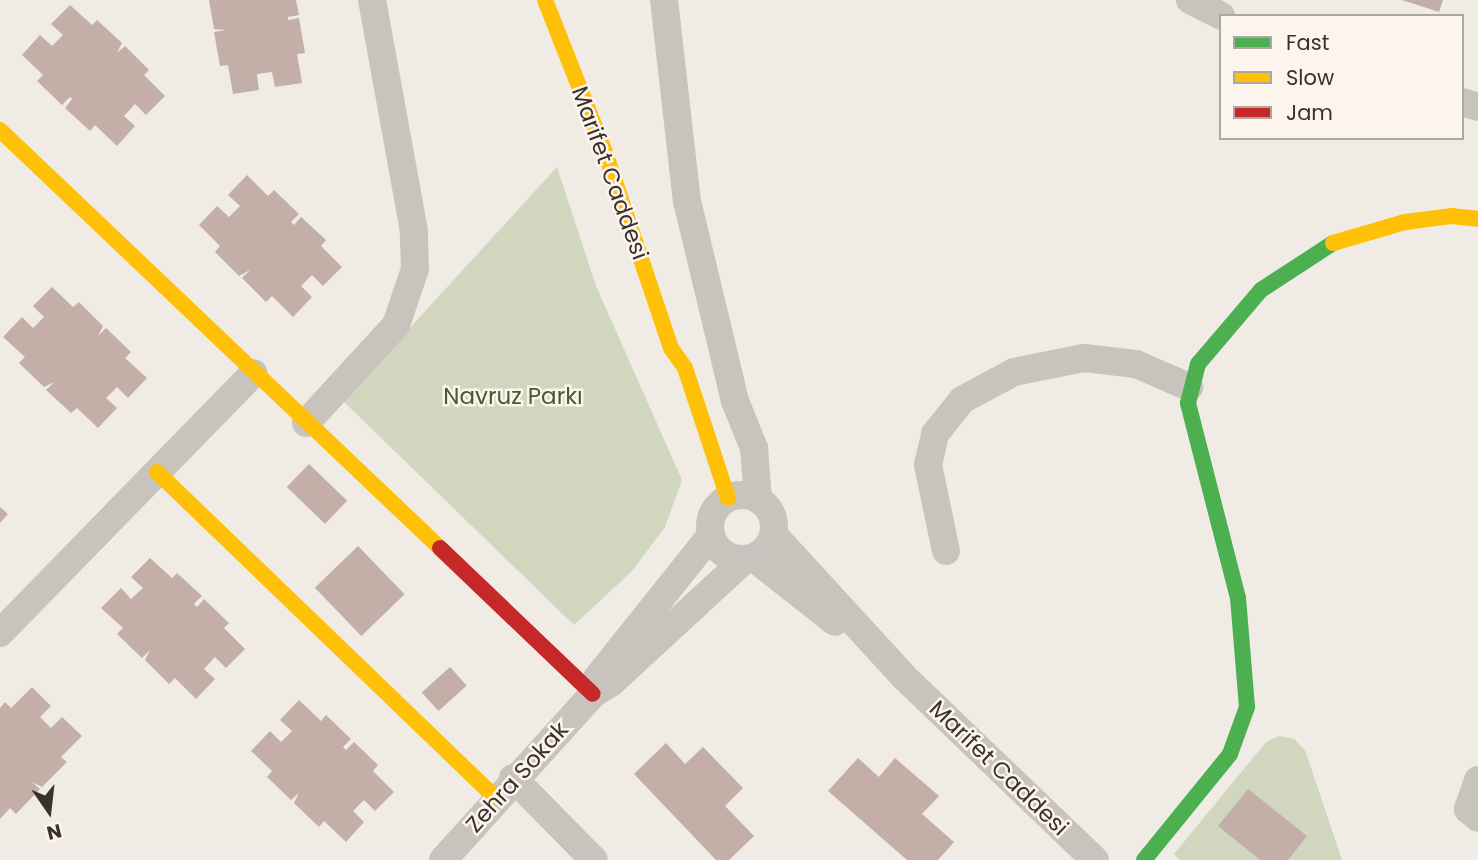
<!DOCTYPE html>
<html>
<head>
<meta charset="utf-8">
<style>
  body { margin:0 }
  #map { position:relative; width:1478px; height:860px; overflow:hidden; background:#f0ebe5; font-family:Poppins,sans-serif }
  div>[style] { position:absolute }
  .green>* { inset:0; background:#d1d6bf }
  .building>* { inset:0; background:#c3afa7; transform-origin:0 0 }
  .street>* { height:28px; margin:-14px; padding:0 14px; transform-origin:14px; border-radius:14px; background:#c9c3be }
  .street>.ring { margin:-14px; padding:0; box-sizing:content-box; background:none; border:28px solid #c9c3be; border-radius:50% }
  .fast>* { height:16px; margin:-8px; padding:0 8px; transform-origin:8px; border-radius:8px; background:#4caf50 }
  .slow>* { height:16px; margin:-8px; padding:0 8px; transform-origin:8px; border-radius:8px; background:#ffc107 }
  .jam>* { height:16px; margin:-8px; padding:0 8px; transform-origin:8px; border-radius:8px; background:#c62828 }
  span { translate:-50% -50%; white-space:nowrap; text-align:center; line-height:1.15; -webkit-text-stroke:5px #fbf5ee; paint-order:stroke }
  .street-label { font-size:23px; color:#3b302b }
  .park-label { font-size:23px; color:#4a5a2e }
  .legend { position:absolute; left:1219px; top:14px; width:245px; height:126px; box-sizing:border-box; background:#fbf5ee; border:2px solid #aea6a0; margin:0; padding:9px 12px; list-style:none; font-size:21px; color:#3b302b }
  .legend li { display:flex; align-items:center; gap:14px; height:35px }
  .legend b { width:35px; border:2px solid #aea6a0 }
  .north { position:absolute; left:14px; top:776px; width:70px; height:70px; -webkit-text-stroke:5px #fbf5ee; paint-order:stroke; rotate:166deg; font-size:19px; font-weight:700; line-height:28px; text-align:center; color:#3b302b }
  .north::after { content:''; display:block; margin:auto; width:24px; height:32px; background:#3b302b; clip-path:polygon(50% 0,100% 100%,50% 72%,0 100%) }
</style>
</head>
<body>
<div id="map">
  <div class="green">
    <div style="clip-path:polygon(557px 167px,596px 286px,682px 480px,665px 527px,632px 571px,574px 625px,343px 401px)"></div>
    <div style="clip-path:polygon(1279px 736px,1294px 739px,1305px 750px,1342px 860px,1180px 860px,1174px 854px,1266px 742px)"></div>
  </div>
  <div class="building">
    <div style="clip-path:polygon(209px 0,296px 0,299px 15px,288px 17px,288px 20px,299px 18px,305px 53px,297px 54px,302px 83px,275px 87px,272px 72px,257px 74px,259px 90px,233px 94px,228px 65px,220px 66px,214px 32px,226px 30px,214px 29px)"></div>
    <div style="clip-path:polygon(1402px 0,1443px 0,1439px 12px)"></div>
    <div style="clip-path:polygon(70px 5px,92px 25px,97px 20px,122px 43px,117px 53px,125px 46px,149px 70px,144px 75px,165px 96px,146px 115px,135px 104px,124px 116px,135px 126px,117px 146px,95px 125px,90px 131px,65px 108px,72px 99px,70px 97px,62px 105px,37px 81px,43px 75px,22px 55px,40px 35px,52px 46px,63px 35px,51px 24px)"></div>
    <div style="clip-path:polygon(247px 175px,268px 196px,274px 190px,299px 214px,291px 222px,294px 225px,301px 217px,326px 240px,321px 246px,342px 267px,323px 286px,312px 275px,301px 286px,312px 297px,293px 317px,272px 296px,266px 302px,242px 278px,250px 270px,239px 276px,215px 252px,220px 246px,199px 225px,217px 206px,229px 217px,240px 206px,228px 195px)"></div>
    <div style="clip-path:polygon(52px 287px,73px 307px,79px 302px,103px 326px,98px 336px,106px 328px,131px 352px,125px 358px,147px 378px,128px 398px,117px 387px,106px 398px,117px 408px,98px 428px,77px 408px,71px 413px,46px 390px,54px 382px,44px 387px,19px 363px,25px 357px,3px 337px,22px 317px,33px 328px,44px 317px,33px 306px)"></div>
    <div style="left:309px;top:464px;width:53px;height:32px;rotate:44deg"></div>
    <div style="clip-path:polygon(0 507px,8px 514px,0 523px)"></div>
    <div style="left:358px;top:546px;width:67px;height:60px;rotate:46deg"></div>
    <div style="clip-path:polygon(150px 558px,172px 578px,177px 573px,202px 596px,194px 604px,197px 607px,204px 599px,229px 623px,224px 628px,245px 649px,226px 668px,215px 657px,204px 669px,215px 679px,196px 699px,175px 678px,169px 684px,145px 660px,150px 650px,142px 658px,117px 634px,123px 628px,101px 608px,121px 588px,131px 599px,143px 588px,131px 577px)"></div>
    <div style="left:450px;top:667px;width:25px;height:38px;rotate:48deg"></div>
    <div style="clip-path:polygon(32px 687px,51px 706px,40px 717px,51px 728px,62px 717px,82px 736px,61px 757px,67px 762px,42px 787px,32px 782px,40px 789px,16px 814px,10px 808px,0 819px,0 708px,5px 702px,11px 708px)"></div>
    <div style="clip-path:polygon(299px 700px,321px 721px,326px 715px,351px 739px,343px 747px,346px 750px,354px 742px,378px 765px,373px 771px,394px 792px,375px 811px,364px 800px,353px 811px,364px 822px,346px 842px,324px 821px,319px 827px,294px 803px,299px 793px,291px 800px,267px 777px,272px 771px,251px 751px,270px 731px,281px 742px,292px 731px,280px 720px)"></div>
    <div style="clip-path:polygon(666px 743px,685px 764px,703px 747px,743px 788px,725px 806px,754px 836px,729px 860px,716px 860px,634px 774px)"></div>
    <div style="clip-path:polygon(858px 758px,879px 777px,895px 758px,939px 796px,922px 814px,954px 842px,938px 860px,907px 860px,828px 791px)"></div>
    <div style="clip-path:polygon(1248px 789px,1307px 836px,1288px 860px,1260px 860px,1218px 826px)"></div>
  </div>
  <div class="street">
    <div style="left:664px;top:0;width:202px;rotate:83.5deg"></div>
    <div style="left:687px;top:201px;width:206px;rotate:76.5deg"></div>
    <div style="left:735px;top:401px;width:51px;rotate:68deg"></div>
    <div style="left:754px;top:448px;width:51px;rotate:85.5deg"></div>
    <div style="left:1190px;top:0;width:35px;rotate:27deg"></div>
    <div style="left:1462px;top:102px;width:17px;rotate:17deg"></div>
    <div style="left:306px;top:423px;width:133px;rotate:-47.4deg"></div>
    <div style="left:396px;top:325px;width:59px;rotate:-71.3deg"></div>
    <div style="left:415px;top:269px;width:38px;rotate:-92deg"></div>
    <div style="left:414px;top:231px;width:235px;rotate:-100.3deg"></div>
    <div class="ring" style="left:710px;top:495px;width:36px;height:36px"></div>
    <div style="left:774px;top:535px;width:191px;rotate:47.5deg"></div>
    <div style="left:903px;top:676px;width:266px;rotate:43.8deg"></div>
    <div style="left:946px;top:551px;width:88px;rotate:-101.8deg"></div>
    <div style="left:928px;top:465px;width:32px;rotate:-77deg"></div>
    <div style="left:935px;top:434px;width:43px;rotate:-51.5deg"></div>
    <div style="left:962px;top:400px;width:59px;rotate:-28.3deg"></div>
    <div style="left:1014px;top:372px;width:71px;rotate:-11.3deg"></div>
    <div style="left:1084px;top:358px;width:52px;rotate:6.6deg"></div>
    <div style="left:1136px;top:364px;width:58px;rotate:23.5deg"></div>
    <div style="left:754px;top:558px;width:103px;rotate:38.3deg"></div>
    <div style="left:0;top:633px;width:363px;rotate:-45.7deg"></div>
    <div style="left:597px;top:678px;width:183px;rotate:-51.4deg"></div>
    <div style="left:513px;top:778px;width:115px;rotate:45.4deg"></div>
    <div style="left:1478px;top:780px;width:31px;rotate:109deg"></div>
    <div style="left:1468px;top:809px;width:13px;rotate:42deg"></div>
    <div style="left:443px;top:860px;width:224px;rotate:-47.9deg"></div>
    <div style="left:593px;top:694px;width:22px;rotate:-32deg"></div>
    <div style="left:612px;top:682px;width:180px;rotate:-42.7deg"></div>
  </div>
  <div class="fast">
    <div style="left:1144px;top:860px;width:136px;rotate:-50.9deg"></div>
    <div style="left:1230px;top:754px;width:50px;rotate:-70.1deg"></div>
    <div style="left:1247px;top:707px;width:109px;rotate:-94.7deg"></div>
    <div style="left:1238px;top:598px;width:201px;rotate:-104.4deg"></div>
    <div style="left:1188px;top:403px;width:40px;rotate:-75.6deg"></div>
    <div style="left:1198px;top:364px;width:97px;rotate:-49.6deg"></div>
    <div style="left:1261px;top:290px;width:86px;rotate:-33.1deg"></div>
  </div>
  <div class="slow">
    <div style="left:545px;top:0;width:163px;rotate:68.5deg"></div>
    <div style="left:605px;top:152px;width:207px;rotate:71.4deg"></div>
    <div style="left:671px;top:348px;width:24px;rotate:55deg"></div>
    <div style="left:685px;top:368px;width:137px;rotate:71.7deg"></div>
    <div style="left:0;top:130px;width:607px;rotate:43.53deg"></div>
    <div style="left:1333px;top:243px;width:75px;rotate:-16.3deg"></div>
    <div style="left:1405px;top:222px;width:46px;rotate:-7.4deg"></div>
    <div style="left:1451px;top:216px;width:27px;rotate:6deg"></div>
    <div style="left:157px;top:472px;width:470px;rotate:43.9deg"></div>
  </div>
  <div class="jam">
    <div style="left:440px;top:548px;width:211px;rotate:43.7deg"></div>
  </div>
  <div class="street-label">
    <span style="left:610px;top:173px;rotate:70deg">Marifet Caddesi</span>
    <span style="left:999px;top:768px;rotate:44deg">Marifet Caddesi</span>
    <span style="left:517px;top:777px;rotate:-48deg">Zehra Sokak</span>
  </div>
  <div class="park-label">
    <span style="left:513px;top:396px">Navruz Parkı</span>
  </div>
  <ul class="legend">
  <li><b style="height:9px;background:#4caf50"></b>Fast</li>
  <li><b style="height:9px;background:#ffc107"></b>Slow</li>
  <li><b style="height:9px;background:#c62828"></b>Jam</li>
  </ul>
  <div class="north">N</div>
</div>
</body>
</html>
